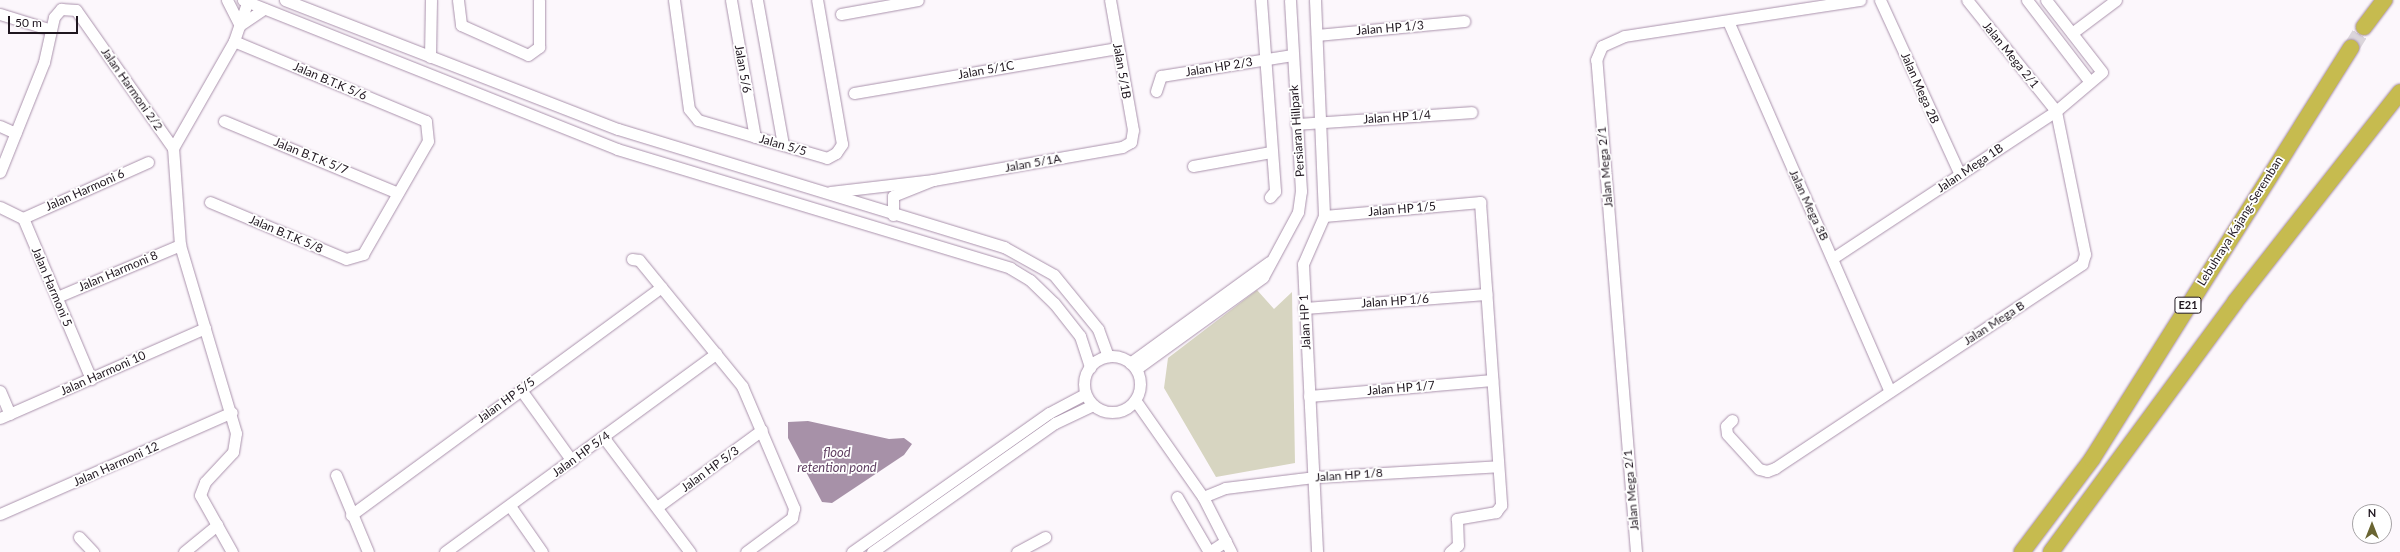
<!DOCTYPE html>
<html>
<head>
<meta charset="utf-8">
<style>
  body { margin:0 }
  #map { position:relative; width:2400px; height:552px; overflow:hidden; background:#fcf7fc; font-family:Lato,sans-serif }
  div>[style] { position:absolute }
  .green>* { inset:0; background:#d7d5c1 }
  .water>* { inset:0; background:#a791a8 }
  .highway-tunnel>* { height:16px; margin-top:-8px; transform-origin:0; background:repeating-linear-gradient(90deg,#dbd5db 0 16px,transparent 0 24px) }
  .roads { filter:drop-shadow(0 0 1px #aa92ac) drop-shadow(0 0 1px #aa92ac) }
  .minor>* { height:11px; margin:-5.5px; padding:0 5.5px; transform-origin:5.5px; border-radius:5.5px; background:#fff }
  .minor>.ring { margin:-5.5px; padding:0; box-sizing:content-box; background:none; border:11px solid #fff; border-radius:50% }
  .highway>* { height:16px; margin:-8px; padding:0 8px; transform-origin:8px; border-radius:8px; background:#c6bb4f }
  span { translate:-50% -50%; white-space:nowrap; text-align:center; line-height:1.15; -webkit-text-stroke:3.5px #fff; paint-order:stroke }
  .shield-label span { padding:1px 3px; background:#fff; border:1px solid; border-radius:3px; -webkit-text-stroke-width:0 }
  .shield-label { font-size:11px; color:#1f161f; font-weight:700 }
  .street-label { font-size:12px; color:#1f161f }
  .water-label { font-size:13px; color:#603f62; font-style:italic }
  .north { position:absolute; left:2352px; top:504px; width:40px; height:40px; box-sizing:border-box; background:#fff; border:1px solid #a5a2a5; border-radius:50%; rotate:0deg; font-size:11px; font-weight:700; line-height:16px; text-align:center; color:#1f161f }
  .north::after { content:''; display:block; margin:auto; width:14px; height:18px; background:#6a6532; clip-path:polygon(50% 0,100% 100%,50% 72%,0 100%) }
  .scale { position:absolute; left:8px; top:16px; width:70px; height:18px; box-sizing:border-box; border:2px solid #1f161f; border-top:0; padding-left:5px; font-size:12px; line-height:14px; white-space:nowrap; color:#1f161f; -webkit-text-stroke:3px #fff; paint-order:stroke }
</style>
</head>
<body>
<div id="map">
  <div class="green">
    <div style="clip-path:polygon(1257px 290px,1274px 309px,1292px 292px,1295px 463px,1216px 477px,1164px 388px,1168px 358px)"></div>
  </div>
  <div class="water">
    <div style="clip-path:polygon(808px 421px,889px 439px,904px 438px,912px 444px,904px 455px,832px 503px,822px 502px,788px 438px,788px 422px)"></div>
  </div>
  <div class="highway-tunnel">
    <div style="left:2351px;top:48px;width:25px;rotate:-58deg"></div>
  </div>
  <div class="roads">
    <div class="minor">
      <div style="left:227px;top:0;width:28px;rotate:63deg"></div>
      <div style="left:240px;top:25px;width:29px;rotate:-34deg"></div>
      <div style="left:243px;top:0;width:403px;rotate:21.7deg"></div>
      <div style="left:617px;top:149px;width:411px;rotate:16.8deg"></div>
      <div style="left:1010px;top:268px;width:23px;rotate:31deg"></div>
      <div style="left:1030px;top:280px;width:33px;rotate:44deg"></div>
      <div style="left:1054px;top:303px;width:42px;rotate:51.8deg"></div>
      <div style="left:1080px;top:336px;width:33px;rotate:72deg"></div>
      <div style="left:285px;top:0;width:357px;rotate:21.2deg"></div>
      <div style="left:618px;top:129px;width:404px;rotate:17deg"></div>
      <div style="left:1004px;top:247px;width:57px;rotate:29.2deg"></div>
      <div style="left:1054px;top:275px;width:70px;rotate:50.8deg"></div>
      <div style="left:1098px;top:329px;width:29px;rotate:70deg"></div>
      <div style="left:458px;top:0;width:25px;rotate:83deg"></div>
      <div style="left:461px;top:25px;width:73px;rotate:24.1deg"></div>
      <div style="left:528px;top:55px;width:14px;rotate:-36deg"></div>
      <div style="left:539px;top:47px;width:47px;rotate:-90deg"></div>
      <div style="left:674px;top:0;width:110px;rotate:82.2deg"></div>
      <div style="left:689px;top:109px;width:14px;rotate:51deg"></div>
      <div style="left:698px;top:120px;width:134px;rotate:16.4deg"></div>
      <div style="left:827px;top:158px;width:10px;rotate:-29deg"></div>
      <div style="left:836px;top:153px;width:11px;rotate:-56deg"></div>
      <div style="left:842px;top:144px;width:146px;rotate:-99.8deg"></div>
      <div style="left:731px;top:0;width:139px;rotate:80.1deg"></div>
      <div style="left:757px;top:0;width:147px;rotate:79.8deg"></div>
      <div style="left:1261px;top:0;width:192px;rotate:85.8deg"></div>
      <div style="left:1275px;top:191px;width:8px;rotate:130deg"></div>
      <div style="left:1315px;top:0;width:216px;rotate:87.6deg"></div>
      <div style="left:1324px;top:216px;width:52px;rotate:113.6deg"></div>
      <div style="left:1303px;top:264px;width:288px;rotate:87.2deg"></div>
      <div style="left:1880px;top:0;width:192px;rotate:65.4deg"></div>
      <div style="left:2027px;top:0;width:103px;rotate:52.5deg"></div>
      <div style="left:0;top:14px;width:53px;rotate:17.4deg"></div>
      <div style="left:841px;top:14px;width:78px;rotate:-10.3deg"></div>
      <div style="left:1728px;top:21px;width:403px;rotate:66.4deg"></div>
      <div style="left:2072px;top:33px;width:55px;rotate:-36.9deg"></div>
      <div style="left:1317px;top:35px;width:148px;rotate:-5.4deg"></div>
      <div style="left:430px;top:57px;width:57px;rotate:-89deg"></div>
      <div style="left:1156px;top:91px;width:16px;rotate:-72deg"></div>
      <div style="left:1161px;top:76px;width:133px;rotate:-9.1deg"></div>
      <div style="left:854px;top:93px;width:267px;rotate:-9.7deg"></div>
      <div style="left:224px;top:121px;width:188px;rotate:22.5deg"></div>
      <div style="left:1296px;top:124px;width:176px;rotate:-3.9deg"></div>
      <div style="left:0;top:126px;width:17px;rotate:24deg"></div>
      <div style="left:1193px;top:166px;width:79px;rotate:-10.2deg"></div>
      <div style="left:0;top:172px;width:118px;rotate:-68.2deg"></div>
      <div style="left:44px;top:62px;width:46px;rotate:-77.5deg"></div>
      <div style="left:54px;top:17px;width:11px;rotate:-49deg"></div>
      <div style="left:61px;top:9px;width:15px;rotate:4deg"></div>
      <div style="left:76px;top:10px;width:169px;rotate:54.9deg"></div>
      <div style="left:933px;top:180px;width:192px;rotate:-9.9deg"></div>
      <div style="left:1122px;top:147px;width:10px;rotate:-29deg"></div>
      <div style="left:1131px;top:142px;width:12px;rotate:-81deg"></div>
      <div style="left:1133px;top:130px;width:132px;rotate:-100deg"></div>
      <div style="left:830px;top:192px;width:104px;rotate:-6.6deg"></div>
      <div style="left:933px;top:180px;width:43px;rotate:158.2deg"></div>
      <div style="left:893px;top:196px;width:19px;rotate:90deg"></div>
      <div style="left:210px;top:202px;width:147px;rotate:22.7deg"></div>
      <div style="left:346px;top:259px;width:18px;rotate:-16deg"></div>
      <div style="left:363px;top:254px;width:130px;rotate:-60.1deg"></div>
      <div style="left:428px;top:141px;width:20px;rotate:-96deg"></div>
      <div style="left:426px;top:121px;width:208px;rotate:-157.4deg"></div>
      <div style="left:0;top:207px;width:25px;rotate:26deg"></div>
      <div style="left:23px;top:218px;width:175px;rotate:67.1deg"></div>
      <div style="left:1324px;top:216px;width:157px;rotate:-5.1deg"></div>
      <div style="left:1480px;top:202px;width:304px;rotate:86deg"></div>
      <div style="left:1501px;top:505px;width:9px;rotate:126deg"></div>
      <div style="left:1496px;top:512px;width:40px;rotate:170deg"></div>
      <div style="left:1457px;top:519px;width:26px;rotate:88deg"></div>
      <div style="left:1458px;top:545px;width:11px;rotate:139deg"></div>
      <div style="left:23px;top:218px;width:137px;rotate:-24.1deg"></div>
      <div style="left:1833px;top:258px;width:267px;rotate:-33.4deg"></div>
      <div style="left:2056px;top:111px;width:60px;rotate:-40.3deg"></div>
      <div style="left:2102px;top:72px;width:91px;rotate:-127.9deg"></div>
      <div style="left:632px;top:259px;width:7px;rotate:8deg"></div>
      <div style="left:639px;top:260px;width:163px;rotate:50.7deg"></div>
      <div style="left:742px;top:386px;width:133px;rotate:66.9deg"></div>
      <div style="left:794px;top:508px;width:10px;rotate:101deg"></div>
      <div style="left:792px;top:518px;width:57px;rotate:143.5deg"></div>
      <div style="left:57px;top:297px;width:134px;rotate:-22.9deg"></div>
      <div style="left:1304px;top:308px;width:183px;rotate:-4.4deg"></div>
      <div class="ring" style="left:1084px;top:356px;width:45px;height:45px"></div>
      <div style="left:1130px;top:363px;width:172px;rotate:-36deg"></div>
      <div style="left:1136px;top:369px;width:157px;rotate:-35.9deg"></div>
      <div style="left:1263px;top:277px;width:74px;rotate:-61.7deg"></div>
      <div style="left:1298px;top:212px;width:21px;rotate:-82deg"></div>
      <div style="left:1301px;top:191px;width:191px;rotate:-93.3deg"></div>
      <div style="left:521px;top:390px;width:87px;rotate:54.3deg"></div>
      <div style="left:0;top:391px;width:25px;rotate:67deg"></div>
      <div style="left:1309px;top:396px;width:184px;rotate:-5deg"></div>
      <div style="left:1135px;top:400px;width:118px;rotate:55deg"></div>
      <div style="left:1203px;top:497px;width:62px;rotate:63deg"></div>
      <div style="left:0;top:418px;width:224px;rotate:-23.7deg"></div>
      <div style="left:1732px;top:420px;width:8px;rotate:135deg"></div>
      <div style="left:1726px;top:426px;width:8px;rotate:83deg"></div>
      <div style="left:1727px;top:434px;width:47px;rotate:47.6deg"></div>
      <div style="left:1759px;top:469px;width:8px;rotate:14deg"></div>
      <div style="left:1767px;top:471px;width:9px;rotate:-21deg"></div>
      <div style="left:1775px;top:468px;width:369px;rotate:-33.6deg"></div>
      <div style="left:2082px;top:264px;width:10px;rotate:-73deg"></div>
      <div style="left:2085px;top:254px;width:146px;rotate:-101.5deg"></div>
      <div style="left:2056px;top:111px;width:142px;rotate:-128.7deg"></div>
      <div style="left:604px;top:438px;width:143px;rotate:53deg"></div>
      <div style="left:336px;top:475px;width:83px;rotate:67.4deg"></div>
      <div style="left:1177px;top:497px;width:64px;rotate:59.8deg"></div>
      <div style="left:1203px;top:497px;width:24px;rotate:-22deg"></div>
      <div style="left:1225px;top:488px;width:91px;rotate:-7deg"></div>
      <div style="left:1315px;top:477px;width:183px;rotate:-3.4deg"></div>
      <div style="left:510px;top:506px;width:56px;rotate:55.2deg"></div>
      <div style="left:657px;top:507px;width:130px;rotate:-36.3deg"></div>
      <div style="left:0;top:514px;width:253px;rotate:-23.7deg"></div>
      <div style="left:351px;top:515px;width:385px;rotate:-36.3deg"></div>
      <div style="left:79px;top:537px;width:21px;rotate:47deg"></div>
      <div style="left:184px;top:552px;width:43px;rotate:-39.3deg"></div>
      <div style="left:232px;top:552px;width:65px;rotate:-119.3deg"></div>
      <div style="left:200px;top:495px;width:14px;rotate:-69deg"></div>
      <div style="left:205px;top:482px;width:41px;rotate:-47deg"></div>
      <div style="left:233px;top:452px;width:19px;rotate:-81deg"></div>
      <div style="left:236px;top:433px;width:196px;rotate:-106.6deg"></div>
      <div style="left:180px;top:245px;width:97px;rotate:-94.1deg"></div>
      <div style="left:173px;top:148px;width:123px;rotate:-60.3deg"></div>
      <div style="left:234px;top:41px;width:43px;rotate:-71.1deg"></div>
      <div style="left:445px;top:552px;width:336px;rotate:-36.2deg"></div>
      <div style="left:852px;top:552px;width:241px;rotate:-35.2deg"></div>
      <div style="left:1049px;top:413px;width:41px;rotate:-27.8deg"></div>
      <div style="left:872px;top:552px;width:224px;rotate:-35.2deg"></div>
      <div style="left:1055px;top:423px;width:42px;rotate:-25.3deg"></div>
      <div style="left:1017px;top:552px;width:32px;rotate:-28deg"></div>
      <div style="left:1209px;top:552px;width:20px;rotate:-33deg"></div>
      <div style="left:1636px;top:552px;width:494px;rotate:-94.6deg"></div>
      <div style="left:1596px;top:60px;width:15px;rotate:-67deg"></div>
      <div style="left:1602px;top:46px;width:24px;rotate:-24deg"></div>
      <div style="left:1624px;top:36px;width:239px;rotate:-8.7deg"></div>
    </div>
    <div class="highway">
      <div style="left:2364px;top:27px;width:34px;rotate:-53deg"></div>
      <div style="left:2022px;top:552px;width:116px;rotate:-53deg"></div>
      <div style="left:2092px;top:459px;width:486px;rotate:-57.8deg"></div>
      <div style="left:2051px;top:552px;width:310px;rotate:-53.6deg"></div>
      <div style="left:2235px;top:302px;width:267px;rotate:-51.8deg"></div>
    </div>
  </div>
  <div class="shield-label">
    <span style="left:2188px;top:305px">E21</span>
  </div>
  <div class="street-label">
    <span style="left:1390px;top:28px;rotate:-5deg">Jalan HP 1/3</span>
    <span style="left:2011px;top:55px;rotate:51deg">Jalan Mega 2/1</span>
    <span style="left:1219px;top:67px;rotate:-9deg">Jalan HP 2/3</span>
    <span style="left:743px;top:69px;rotate:80deg">Jalan 5/6</span>
    <span style="left:986px;top:70px;rotate:-10deg">Jalan 5/1C</span>
    <span style="left:1122px;top:71px;rotate:80deg">Jalan 5/1B</span>
    <span style="left:330px;top:81px;rotate:23deg">Jalan B.T.K 5/6</span>
    <span style="left:1920px;top:88px;rotate:66deg">Jalan Mega 2B</span>
    <span style="left:132px;top:89px;rotate:55deg">Jalan Harmoni 2/2</span>
    <span style="left:1397px;top:117px;rotate:-4deg">Jalan HP 1/4</span>
    <span style="left:1297px;top:131px;rotate:-94deg">Persiaran Hillpark</span>
    <span style="left:783px;top:145px;rotate:16deg">Jalan 5/5</span>
    <span style="left:311px;top:156px;rotate:22deg">Jalan B.T.K 5/7</span>
    <span style="left:1033px;top:163px;rotate:-10deg">Jalan 5/1A</span>
    <span style="left:1605px;top:167px;rotate:-95deg">Jalan Mega 2/1</span>
    <span style="left:1970px;top:168px;rotate:-34deg">Jalan Mega 1B</span>
    <span style="left:85px;top:190px;rotate:-24deg">Jalan Harmoni 6</span>
    <span style="left:1809px;top:205px;rotate:65deg">Jalan Mega 3B</span>
    <span style="left:1402px;top:209px;rotate:-5deg">Jalan HP 1/5</span>
    <span style="left:2240px;top:221px;rotate:-58deg">Lebuhraya Kajang-Seremban</span>
    <span style="left:286px;top:234px;rotate:23deg">Jalan B.T.K 5/8</span>
    <span style="left:118px;top:271px;rotate:-23deg">Jalan Harmoni 8</span>
    <span style="left:52px;top:287px;rotate:67deg">Jalan Harmoni 5</span>
    <span style="left:1395px;top:301px;rotate:-4deg">Jalan HP 1/6</span>
    <span style="left:1305px;top:322px;rotate:-93deg">Jalan HP 1</span>
    <span style="left:1994px;top:323px;rotate:-33deg">Jalan Mega B</span>
    <span style="left:103px;top:373px;rotate:-24deg">Jalan Harmoni 10</span>
    <span style="left:1401px;top:388px;rotate:-5deg">Jalan HP 1/7</span>
    <span style="left:506px;top:400px;rotate:-36deg">Jalan HP 5/5</span>
    <span style="left:581px;top:454px;rotate:-36deg">Jalan HP 5/4</span>
    <span style="left:116px;top:464px;rotate:-24deg">Jalan Harmoni 12</span>
    <span style="left:710px;top:469px;rotate:-36deg">Jalan HP 5/3</span>
    <span style="left:1349px;top:475px;rotate:-4deg">Jalan HP 1/8</span>
    <span style="left:1631px;top:490px;rotate:-95deg">Jalan Mega 2/1</span>
  </div>
  <div class="water-label">
    <span style="left:837px;top:460px">flood<br>retention pond</span>
  </div>
  <div class="north">N</div>
  <div class="scale">50 m</div>
</div>
</body>
</html>
